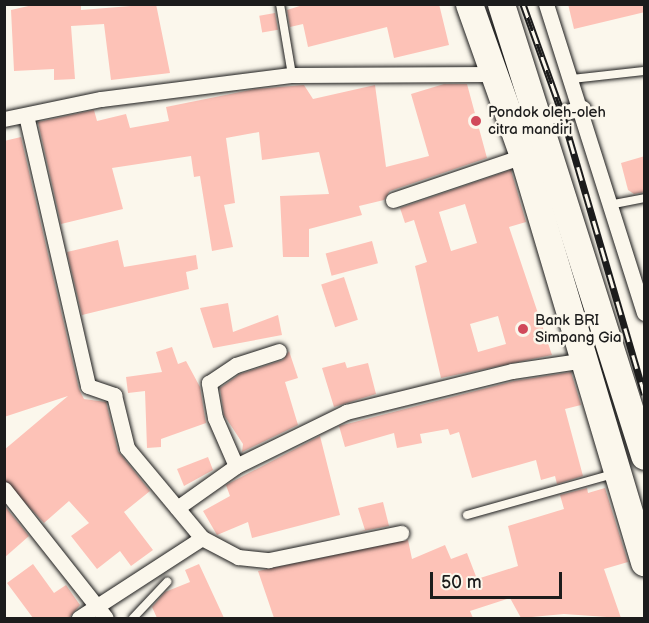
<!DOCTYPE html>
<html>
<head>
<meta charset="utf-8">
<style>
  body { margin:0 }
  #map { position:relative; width:649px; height:623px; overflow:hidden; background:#fbf7ec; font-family:"Balsamiq Sans",sans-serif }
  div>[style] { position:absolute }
  .building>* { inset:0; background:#fdc2b7; transform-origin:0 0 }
  .roads { filter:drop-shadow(0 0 2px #1c1c1c) drop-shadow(0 0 2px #1c1c1c) }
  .lane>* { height:8px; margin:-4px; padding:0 4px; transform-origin:4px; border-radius:4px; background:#fbf7ec }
  .street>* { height:15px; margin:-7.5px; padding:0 7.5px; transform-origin:7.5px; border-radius:7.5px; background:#fbf7ec }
  .highway>* { height:27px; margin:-13.5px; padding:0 13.5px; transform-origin:13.5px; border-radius:13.5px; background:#fbf7ec }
  .rail>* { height:7px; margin-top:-3.5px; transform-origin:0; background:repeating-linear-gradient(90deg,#fbf7ec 0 14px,#1c1c1c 0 28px); box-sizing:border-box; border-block:2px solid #1c1c1c }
  .dots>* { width:16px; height:16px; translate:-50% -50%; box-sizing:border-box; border:3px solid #fbf7ec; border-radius:50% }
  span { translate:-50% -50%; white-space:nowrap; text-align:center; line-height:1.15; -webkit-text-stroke:5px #fbf7ec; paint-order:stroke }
  .poi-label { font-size:15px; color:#1c1c1c }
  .left { translate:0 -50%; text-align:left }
  .frame { position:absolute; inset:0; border:6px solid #1c1c1c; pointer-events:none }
  .scale { position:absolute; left:430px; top:572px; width:132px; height:27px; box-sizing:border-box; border:3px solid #1c1c1c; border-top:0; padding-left:8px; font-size:18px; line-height:21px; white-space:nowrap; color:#1c1c1c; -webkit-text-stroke:4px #fbf7ec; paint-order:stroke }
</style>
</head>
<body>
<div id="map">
  <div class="building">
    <div style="clip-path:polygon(37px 4px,81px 4px,81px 10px,156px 4px,170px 73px,111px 80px,104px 24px,71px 26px,75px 79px,54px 80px,54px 69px,14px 71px,11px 10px)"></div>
    <div style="clip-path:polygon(306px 4px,439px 4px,449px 45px,394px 58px,387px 27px,308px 47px,303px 24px,290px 27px,287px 10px)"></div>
    <div style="clip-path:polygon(568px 4px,645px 4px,645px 12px,574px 29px)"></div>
    <div style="left:275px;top:13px;width:17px;height:16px;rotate:80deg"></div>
    <div style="clip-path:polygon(444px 84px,467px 84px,487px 158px,390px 191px,384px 200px,359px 206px,362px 215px,309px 229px,309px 257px,283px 257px,280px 196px,329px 194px,319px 152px,262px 160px,259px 132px,226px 138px,235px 203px,224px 205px,233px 247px,212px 251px,200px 176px,194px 177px,191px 156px,112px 168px,123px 209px,61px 224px,38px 122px,94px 110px,97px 121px,126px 114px,130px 128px,169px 121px,166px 107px,255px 89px,304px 85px,313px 99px,375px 85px,386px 167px,429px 156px,411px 94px)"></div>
    <div style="clip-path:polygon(21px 137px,79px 389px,84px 399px,106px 402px,118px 451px,150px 491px,124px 512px,153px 550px,131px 566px,120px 551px,97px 569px,71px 536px,89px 523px,69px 501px,44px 523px,4px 480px,4px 450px,68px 396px,4px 417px,4px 141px)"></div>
    <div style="clip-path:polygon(645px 156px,645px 192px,634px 194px,628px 190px,621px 163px)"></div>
    <div style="clip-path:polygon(evenodd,511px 170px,526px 222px,509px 227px,552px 355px,441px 378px,415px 266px,427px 262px,414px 220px,405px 223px,400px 208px,511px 170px,465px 204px,477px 243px,451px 251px,439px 212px,465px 204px,511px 170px,498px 316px,506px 344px,478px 352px,470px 324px,498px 316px)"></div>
    <div style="clip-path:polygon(118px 240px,124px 267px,196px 255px,198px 269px,186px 272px,189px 289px,82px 315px,67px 252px)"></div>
    <div style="left:372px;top:241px;width:23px;height:48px;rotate:75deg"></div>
    <div style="left:344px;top:277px;width:45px;height:24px;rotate:72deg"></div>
    <div style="clip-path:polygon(228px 303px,233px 332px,278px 315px,282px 335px,213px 348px,200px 308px)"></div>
    <div style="clip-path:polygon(172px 347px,178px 364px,186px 361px,200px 387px,206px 423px,161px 439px,161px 447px,147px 448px,145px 391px,128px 393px,126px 377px,162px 372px,156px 352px)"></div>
    <div style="clip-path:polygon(289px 351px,298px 378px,285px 382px,298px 425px,242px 452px,243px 444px,224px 415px,220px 388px,240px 374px,283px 360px)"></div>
    <div style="clip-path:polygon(345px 362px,347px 368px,368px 363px,376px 394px,334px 407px,322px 368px)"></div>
    <div style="clip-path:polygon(571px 372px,581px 405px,565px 409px,583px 476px,557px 484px,555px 476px,541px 480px,536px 460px,472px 478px,459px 432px,450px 435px,448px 429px,420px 434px,422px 443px,397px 448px,394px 433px,345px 447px,339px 426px,514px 381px)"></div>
    <div style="clip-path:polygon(320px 436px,340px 515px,252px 538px,248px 522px,217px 535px,203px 511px,230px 496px,226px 485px)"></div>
    <div style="clip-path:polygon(208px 457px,213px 470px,184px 486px,177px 469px)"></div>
    <div style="clip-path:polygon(587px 488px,588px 493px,605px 488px,628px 562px,604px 569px,621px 618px,564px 614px,521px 618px,510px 598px,470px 611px,473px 618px,274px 618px,258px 571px,408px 540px,412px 559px,445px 545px,451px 559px,467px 553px,477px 579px,518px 566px,508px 526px,564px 509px,560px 495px)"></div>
    <div style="clip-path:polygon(383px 502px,389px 526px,358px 532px,365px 530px,358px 508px)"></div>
    <div style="clip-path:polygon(4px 505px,29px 536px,4px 558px)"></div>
    <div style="clip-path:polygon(33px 564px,54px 593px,66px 585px,80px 605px,69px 618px,33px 618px,7px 583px)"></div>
    <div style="clip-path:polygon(199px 564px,224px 618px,157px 618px,152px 607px,165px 592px,190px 582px,185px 570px)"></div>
  </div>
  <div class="roads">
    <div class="lane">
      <div style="left:280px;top:4px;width:72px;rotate:80.4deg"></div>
      <div style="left:572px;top:79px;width:72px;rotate:-6.3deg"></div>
      <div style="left:614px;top:204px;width:31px;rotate:-11deg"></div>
      <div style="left:467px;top:515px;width:152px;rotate:-15.7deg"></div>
      <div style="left:133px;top:618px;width:50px;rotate:-46.6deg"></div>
    </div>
    <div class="street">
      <div style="left:546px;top:4px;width:324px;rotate:72.4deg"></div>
      <div style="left:26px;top:115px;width:278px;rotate:77.1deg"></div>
      <div style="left:88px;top:386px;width:28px;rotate:19deg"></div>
      <div style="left:114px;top:395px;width:55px;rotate:76.2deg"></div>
      <div style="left:127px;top:448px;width:117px;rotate:50.2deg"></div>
      <div style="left:202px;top:538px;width:147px;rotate:147deg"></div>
      <div style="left:541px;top:118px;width:43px;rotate:-13.4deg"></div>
      <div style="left:4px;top:119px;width:99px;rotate:-11.7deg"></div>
      <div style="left:101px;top:99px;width:193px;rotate:-7.2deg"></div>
      <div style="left:292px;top:75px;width:201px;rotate:-0.3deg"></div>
      <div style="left:393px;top:200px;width:137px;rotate:-18.7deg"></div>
      <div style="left:236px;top:466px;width:52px;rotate:-113.6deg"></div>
      <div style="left:215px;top:418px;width:36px;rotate:-100deg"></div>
      <div style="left:209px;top:383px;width:32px;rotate:-34deg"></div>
      <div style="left:236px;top:365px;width:45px;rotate:-18deg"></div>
      <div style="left:4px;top:489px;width:164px;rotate:51.7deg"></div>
      <div style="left:177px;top:508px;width:72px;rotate:-35.4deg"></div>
      <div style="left:236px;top:466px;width:123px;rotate:-26.1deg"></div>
      <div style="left:346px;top:412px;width:171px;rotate:-13.9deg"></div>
      <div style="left:512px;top:371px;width:75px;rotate:-8.5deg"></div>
      <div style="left:202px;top:538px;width:41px;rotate:27.8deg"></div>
      <div style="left:238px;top:557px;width:31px;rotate:6deg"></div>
      <div style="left:269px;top:560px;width:135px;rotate:-11.6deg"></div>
    </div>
    <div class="highway">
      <div style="left:469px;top:4px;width:161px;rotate:70.4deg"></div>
      <div style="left:523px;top:156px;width:424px;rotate:73.4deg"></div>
      <div style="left:501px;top:4px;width:474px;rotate:72.4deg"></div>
    </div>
  </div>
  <div class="rail">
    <div style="left:523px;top:4px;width:116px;rotate:70.3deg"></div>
    <div style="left:562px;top:113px;width:293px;rotate:73.7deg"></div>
  </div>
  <div class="dots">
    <div style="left:476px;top:121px;background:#d1495b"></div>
    <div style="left:523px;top:329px;background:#d1495b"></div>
  </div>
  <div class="poi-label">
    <span class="left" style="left:488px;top:121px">Pondok oleh-oleh<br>citra mandiri</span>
    <span class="left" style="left:535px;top:329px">Bank BRI<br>Simpang Gia</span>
  </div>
  <div class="frame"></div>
  <div class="scale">50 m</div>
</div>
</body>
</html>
